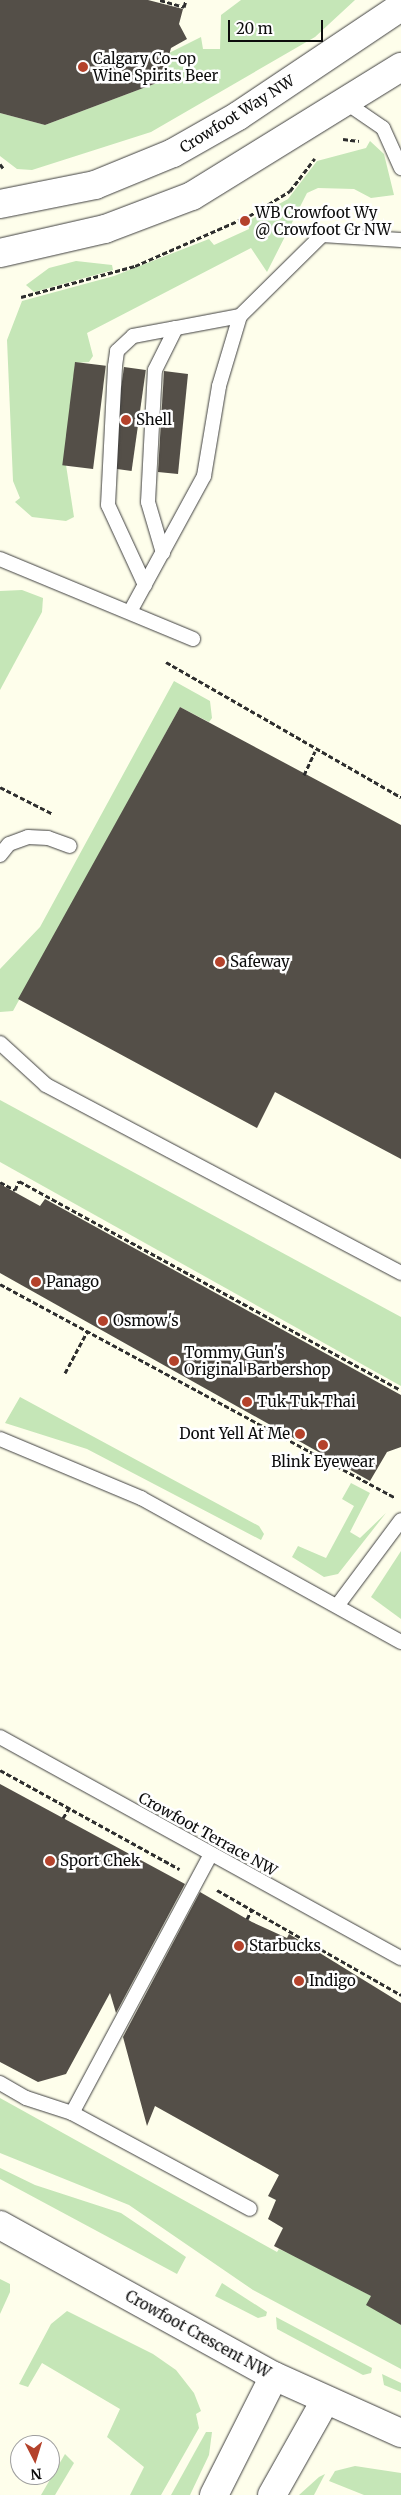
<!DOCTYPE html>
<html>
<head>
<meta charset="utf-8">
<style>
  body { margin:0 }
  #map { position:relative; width:401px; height:2495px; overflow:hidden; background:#fefeeb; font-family:Merriweather,serif }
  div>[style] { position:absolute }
  .green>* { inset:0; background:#c5e6b7 }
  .building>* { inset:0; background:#544f48; transform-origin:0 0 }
  .path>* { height:3px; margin-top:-1.5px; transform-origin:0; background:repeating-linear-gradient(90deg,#2e2e2e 0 5px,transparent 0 7.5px) }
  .roads { filter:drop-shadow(0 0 1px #3f3f3f) drop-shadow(0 0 1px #3f3f3f) }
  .service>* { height:14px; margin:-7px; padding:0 7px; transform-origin:7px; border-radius:7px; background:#fff }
  .tertiary>* { height:28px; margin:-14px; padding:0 14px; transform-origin:14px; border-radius:14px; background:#fff }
  .dots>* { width:14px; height:14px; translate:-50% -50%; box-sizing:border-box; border:2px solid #fff; border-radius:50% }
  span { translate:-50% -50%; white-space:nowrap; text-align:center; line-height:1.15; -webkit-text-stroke:5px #fff; paint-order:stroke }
  .poi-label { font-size:15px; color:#0c0c0c }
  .left { translate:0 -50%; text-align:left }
  .right { translate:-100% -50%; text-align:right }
  .street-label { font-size:15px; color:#0c0c0c }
  .north { position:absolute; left:10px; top:2435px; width:50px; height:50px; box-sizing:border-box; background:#fff; border:1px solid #9e9e9e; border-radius:50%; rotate:175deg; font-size:14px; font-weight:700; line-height:20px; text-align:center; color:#0c0c0c }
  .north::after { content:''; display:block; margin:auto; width:18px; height:22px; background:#b4422b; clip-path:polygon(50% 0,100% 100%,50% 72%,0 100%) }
  .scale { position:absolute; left:228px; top:20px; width:95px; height:22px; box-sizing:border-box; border:2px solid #0c0c0c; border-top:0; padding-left:6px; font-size:15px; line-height:18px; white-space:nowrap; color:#0c0c0c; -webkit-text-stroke:4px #fff; paint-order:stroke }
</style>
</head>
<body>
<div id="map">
  <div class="green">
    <div style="clip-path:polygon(241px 0,355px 0,315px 37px,151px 132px,32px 170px,17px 169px,0 156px,0 113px,45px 125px,162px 81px,169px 53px,201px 37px,203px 49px,220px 49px,221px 15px)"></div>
    <div style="clip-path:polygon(370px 141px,384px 154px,394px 195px,371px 198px,354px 189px,318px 188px,307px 193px,267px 272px,251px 248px,87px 333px,93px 356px,89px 362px,75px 363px,66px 465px,74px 517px,66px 521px,32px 517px,15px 502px,20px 498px,13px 481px,7px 340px,22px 301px,114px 276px,209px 239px,214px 245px,249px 229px,248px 221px,288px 199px,317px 161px,366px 148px)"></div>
    <div style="clip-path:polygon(76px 261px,112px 265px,113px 270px,34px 292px,26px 285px,49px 268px)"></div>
    <div style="clip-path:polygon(22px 590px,43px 598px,42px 612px,0 690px,0 591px)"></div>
    <div style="clip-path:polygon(174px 681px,210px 701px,212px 718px,209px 722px,180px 707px,13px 1011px,0 1012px,0 969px,40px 927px)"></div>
    <div style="clip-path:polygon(0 1100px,401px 1317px,401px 1386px,0 1162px)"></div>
    <div style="clip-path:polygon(20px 1397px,259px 1526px,264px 1534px,261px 1540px,87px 1449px,5px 1423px)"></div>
    <div style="clip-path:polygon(351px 1483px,370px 1493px,350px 1532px,360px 1538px,386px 1513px,338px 1574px,324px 1577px,292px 1557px,298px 1546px,326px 1558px,354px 1506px,342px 1499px)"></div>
    <div style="clip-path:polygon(401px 1551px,401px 1619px,371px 1597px)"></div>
    <div style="clip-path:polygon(0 2098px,277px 2252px,279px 2249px,313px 2264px,371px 2296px,401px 2325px,401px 2369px,253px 2290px,129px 2205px,0 2153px)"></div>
    <div style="clip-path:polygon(0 2168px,35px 2185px,121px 2213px,186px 2257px,177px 2274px,0 2179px)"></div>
    <div style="clip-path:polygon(0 2279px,10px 2284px,10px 2292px,0 2314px)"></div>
    <div style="clip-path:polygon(222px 2283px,267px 2312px,266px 2316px,258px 2318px,215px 2296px)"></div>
    <div style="clip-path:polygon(67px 2311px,153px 2354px,176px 2370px,194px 2393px,201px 2411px,196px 2414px,199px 2428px,161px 2495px,130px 2495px,144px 2467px,107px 2437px,120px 2409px,42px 2363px,28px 2387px,19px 2384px,51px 2324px)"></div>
    <div style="clip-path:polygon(276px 2317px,372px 2368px,371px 2373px,363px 2375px,277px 2329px)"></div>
    <div style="clip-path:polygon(382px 2374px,401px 2383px,401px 2392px,384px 2385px)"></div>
    <div style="clip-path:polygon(206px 2432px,212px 2432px,209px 2455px,190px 2495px,171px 2495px)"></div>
    <div style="clip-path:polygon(65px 2454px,74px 2463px,55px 2495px,41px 2495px)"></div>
    <div style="clip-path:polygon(355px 2466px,401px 2473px,401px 2495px,364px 2495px,329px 2481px,335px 2471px)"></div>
    <div style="clip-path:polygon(325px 2474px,314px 2495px,299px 2495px,319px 2477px)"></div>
  </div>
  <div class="building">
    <div style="clip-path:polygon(0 0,148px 0,183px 9px,179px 24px,187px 39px,171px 48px,162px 81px,45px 125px,0 113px)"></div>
    <div style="left:75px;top:362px;width:31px;height:104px;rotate:7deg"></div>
    <div style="left:124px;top:367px;width:22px;height:102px;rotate:8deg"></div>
    <div style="clip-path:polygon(164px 371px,188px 374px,178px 474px,158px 472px)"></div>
    <div style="clip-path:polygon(180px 707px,401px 825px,401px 1159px,275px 1092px,257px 1128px,18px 999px)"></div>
    <div style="clip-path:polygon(0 1184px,40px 1206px,45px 1199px,401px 1395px,401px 1447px,387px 1452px,370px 1481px,0 1273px)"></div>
    <div style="clip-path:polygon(0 1784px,185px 1884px,116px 2013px,110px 1993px,66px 2074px,38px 2082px,0 2062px)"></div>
    <div style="clip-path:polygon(200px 1892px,252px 1922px,287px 1938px,289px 1934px,401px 2003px,401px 2325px,366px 2305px,371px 2296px,274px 2246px,283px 2228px,268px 2219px,276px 2200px,268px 2196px,279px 2175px,155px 2106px,147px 2126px,123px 2037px)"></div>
  </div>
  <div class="path">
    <div style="left:160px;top:0;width:25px;rotate:16deg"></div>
    <div style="left:184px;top:7px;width:7px;rotate:-74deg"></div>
    <div style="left:343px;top:139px;width:16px;rotate:7deg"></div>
    <div style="left:0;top:164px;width:5px;rotate:53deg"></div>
    <div style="left:21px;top:297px;width:118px;rotate:-15.2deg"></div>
    <div style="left:135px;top:266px;width:124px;rotate:-23.7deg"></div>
    <div style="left:249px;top:216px;width:48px;rotate:-31.4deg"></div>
    <div style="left:290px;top:191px;width:41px;rotate:-52.9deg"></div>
    <div style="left:166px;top:662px;width:271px;rotate:29.9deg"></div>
    <div style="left:304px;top:775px;width:26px;rotate:-65deg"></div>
    <div style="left:0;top:787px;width:59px;rotate:27deg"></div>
    <div style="left:0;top:1182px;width:17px;rotate:28deg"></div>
    <div style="left:15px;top:1190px;width:10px;rotate:-66deg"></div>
    <div style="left:19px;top:1181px;width:435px;rotate:28.7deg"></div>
    <div style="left:0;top:1284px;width:449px;rotate:28.4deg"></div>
    <div style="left:65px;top:1373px;width:47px;rotate:-61.8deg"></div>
    <div style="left:0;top:1770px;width:205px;rotate:28.9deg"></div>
    <div style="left:63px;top:1818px;width:13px;rotate:-58deg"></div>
    <div style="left:217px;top:1890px;width:212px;rotate:29.7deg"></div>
    <div style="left:247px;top:1919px;width:11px;rotate:-63deg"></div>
    <div style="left:318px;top:1951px;width:5px;rotate:-68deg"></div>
  </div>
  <div class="roads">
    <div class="service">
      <div style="left:345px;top:102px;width:46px;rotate:34.4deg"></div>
      <div style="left:383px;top:128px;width:44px;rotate:65.8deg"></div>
      <div style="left:163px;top:553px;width:53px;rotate:-106.4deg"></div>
      <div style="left:148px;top:502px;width:132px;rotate:-87deg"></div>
      <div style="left:155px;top:370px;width:47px;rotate:-63.4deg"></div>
      <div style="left:176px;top:328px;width:65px;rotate:-10.6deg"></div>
      <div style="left:0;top:559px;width:209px;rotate:22.5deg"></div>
      <div style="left:145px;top:585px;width:88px;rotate:-114.8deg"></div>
      <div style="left:108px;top:505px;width:139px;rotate:-87.1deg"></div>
      <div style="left:115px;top:366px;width:15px;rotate:-82deg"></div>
      <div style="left:117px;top:351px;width:22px;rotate:-43deg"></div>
      <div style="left:133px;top:336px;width:44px;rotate:-10.5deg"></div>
      <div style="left:131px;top:610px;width:153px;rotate:-61.4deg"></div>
      <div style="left:204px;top:476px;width:91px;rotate:-80.5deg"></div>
      <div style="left:219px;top:386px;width:73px;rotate:-73.3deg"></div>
      <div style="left:240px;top:316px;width:115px;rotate:-44.6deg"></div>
      <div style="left:322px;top:235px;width:79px;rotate:3.6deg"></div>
      <div style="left:0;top:855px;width:14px;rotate:-51deg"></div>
      <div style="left:9px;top:844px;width:20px;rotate:-20deg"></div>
      <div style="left:28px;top:837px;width:20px;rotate:3deg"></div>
      <div style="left:48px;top:838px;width:23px;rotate:20deg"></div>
      <div style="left:0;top:1043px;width:62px;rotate:42.4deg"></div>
      <div style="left:46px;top:1085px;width:402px;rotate:27.9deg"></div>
      <div style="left:0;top:1439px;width:153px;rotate:22.7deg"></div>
      <div style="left:141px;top:1498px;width:297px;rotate:29deg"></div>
      <div style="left:337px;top:1606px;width:107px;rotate:-53.3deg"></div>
      <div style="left:0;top:1737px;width:458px;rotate:28.9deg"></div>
      <div style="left:211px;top:1854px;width:294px;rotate:118.2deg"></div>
      <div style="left:72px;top:2113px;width:202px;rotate:28.3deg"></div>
      <div style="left:0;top:2083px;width:30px;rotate:30deg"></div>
      <div style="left:26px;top:2098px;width:48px;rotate:18.1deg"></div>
    </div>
    <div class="tertiary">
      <div style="left:0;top:204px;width:97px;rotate:-11.3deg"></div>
      <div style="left:95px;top:185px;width:84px;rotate:-22.3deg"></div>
      <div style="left:173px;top:153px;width:75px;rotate:-29.6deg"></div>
      <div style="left:238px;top:116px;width:196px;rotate:-33.8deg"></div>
      <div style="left:0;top:253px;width:108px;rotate:-12.9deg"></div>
      <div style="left:105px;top:229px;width:93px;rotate:-20.8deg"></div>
      <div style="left:192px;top:196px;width:246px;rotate:-31.7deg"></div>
      <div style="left:0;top:2225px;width:313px;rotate:28.9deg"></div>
      <div style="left:274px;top:2376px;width:139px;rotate:24.2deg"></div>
      <div style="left:214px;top:2495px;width:133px;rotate:-63.2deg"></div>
      <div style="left:272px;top:2495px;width:108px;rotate:-60.6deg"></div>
    </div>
  </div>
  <div class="dots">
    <div style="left:83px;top:67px;background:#b4422b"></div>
    <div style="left:245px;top:221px;background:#b4422b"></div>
    <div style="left:126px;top:420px;background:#b4422b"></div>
    <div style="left:220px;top:962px;background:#b4422b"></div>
    <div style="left:36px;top:1282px;background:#b4422b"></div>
    <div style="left:103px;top:1321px;background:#b4422b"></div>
    <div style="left:174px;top:1361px;background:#b4422b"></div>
    <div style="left:247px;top:1402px;background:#b4422b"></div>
    <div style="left:300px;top:1434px;background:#b4422b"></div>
    <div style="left:323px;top:1445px;background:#b4422b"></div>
    <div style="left:50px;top:1861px;background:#b4422b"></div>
    <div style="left:239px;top:1946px;background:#b4422b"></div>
    <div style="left:299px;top:1981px;background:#b4422b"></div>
  </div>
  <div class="poi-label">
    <span class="left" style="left:93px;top:67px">Calgary Co-op<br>Wine Spirits Beer</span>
    <span class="left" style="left:255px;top:221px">WB Crowfoot Wy<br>@ Crowfoot Cr NW</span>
    <span class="left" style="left:136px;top:420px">Shell</span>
    <span class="left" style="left:230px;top:962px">Safeway</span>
    <span class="left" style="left:46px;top:1282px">Panago</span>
    <span class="left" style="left:113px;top:1321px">Osmow's</span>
    <span class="left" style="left:184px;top:1361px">Tommy Gun's<br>Original Barbershop</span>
    <span class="left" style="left:257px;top:1402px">Tuk Tuk Thai</span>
    <span class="right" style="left:290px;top:1434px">Dont Yell At Me</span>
    <span style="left:323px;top:1462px">Blink Eyewear</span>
    <span class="left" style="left:60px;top:1861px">Sport Chek</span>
    <span class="left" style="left:249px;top:1946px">Starbucks</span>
    <span class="left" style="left:309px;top:1981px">Indigo</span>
  </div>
  <div class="street-label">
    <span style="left:237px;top:114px;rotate:-32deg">Crowfoot Way NW</span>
    <span style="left:208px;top:1834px;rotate:29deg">Crowfoot Terrace NW</span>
    <span style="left:198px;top:2334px;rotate:29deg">Crowfoot Crescent NW</span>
  </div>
  <div class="north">N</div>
  <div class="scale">20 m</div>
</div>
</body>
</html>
